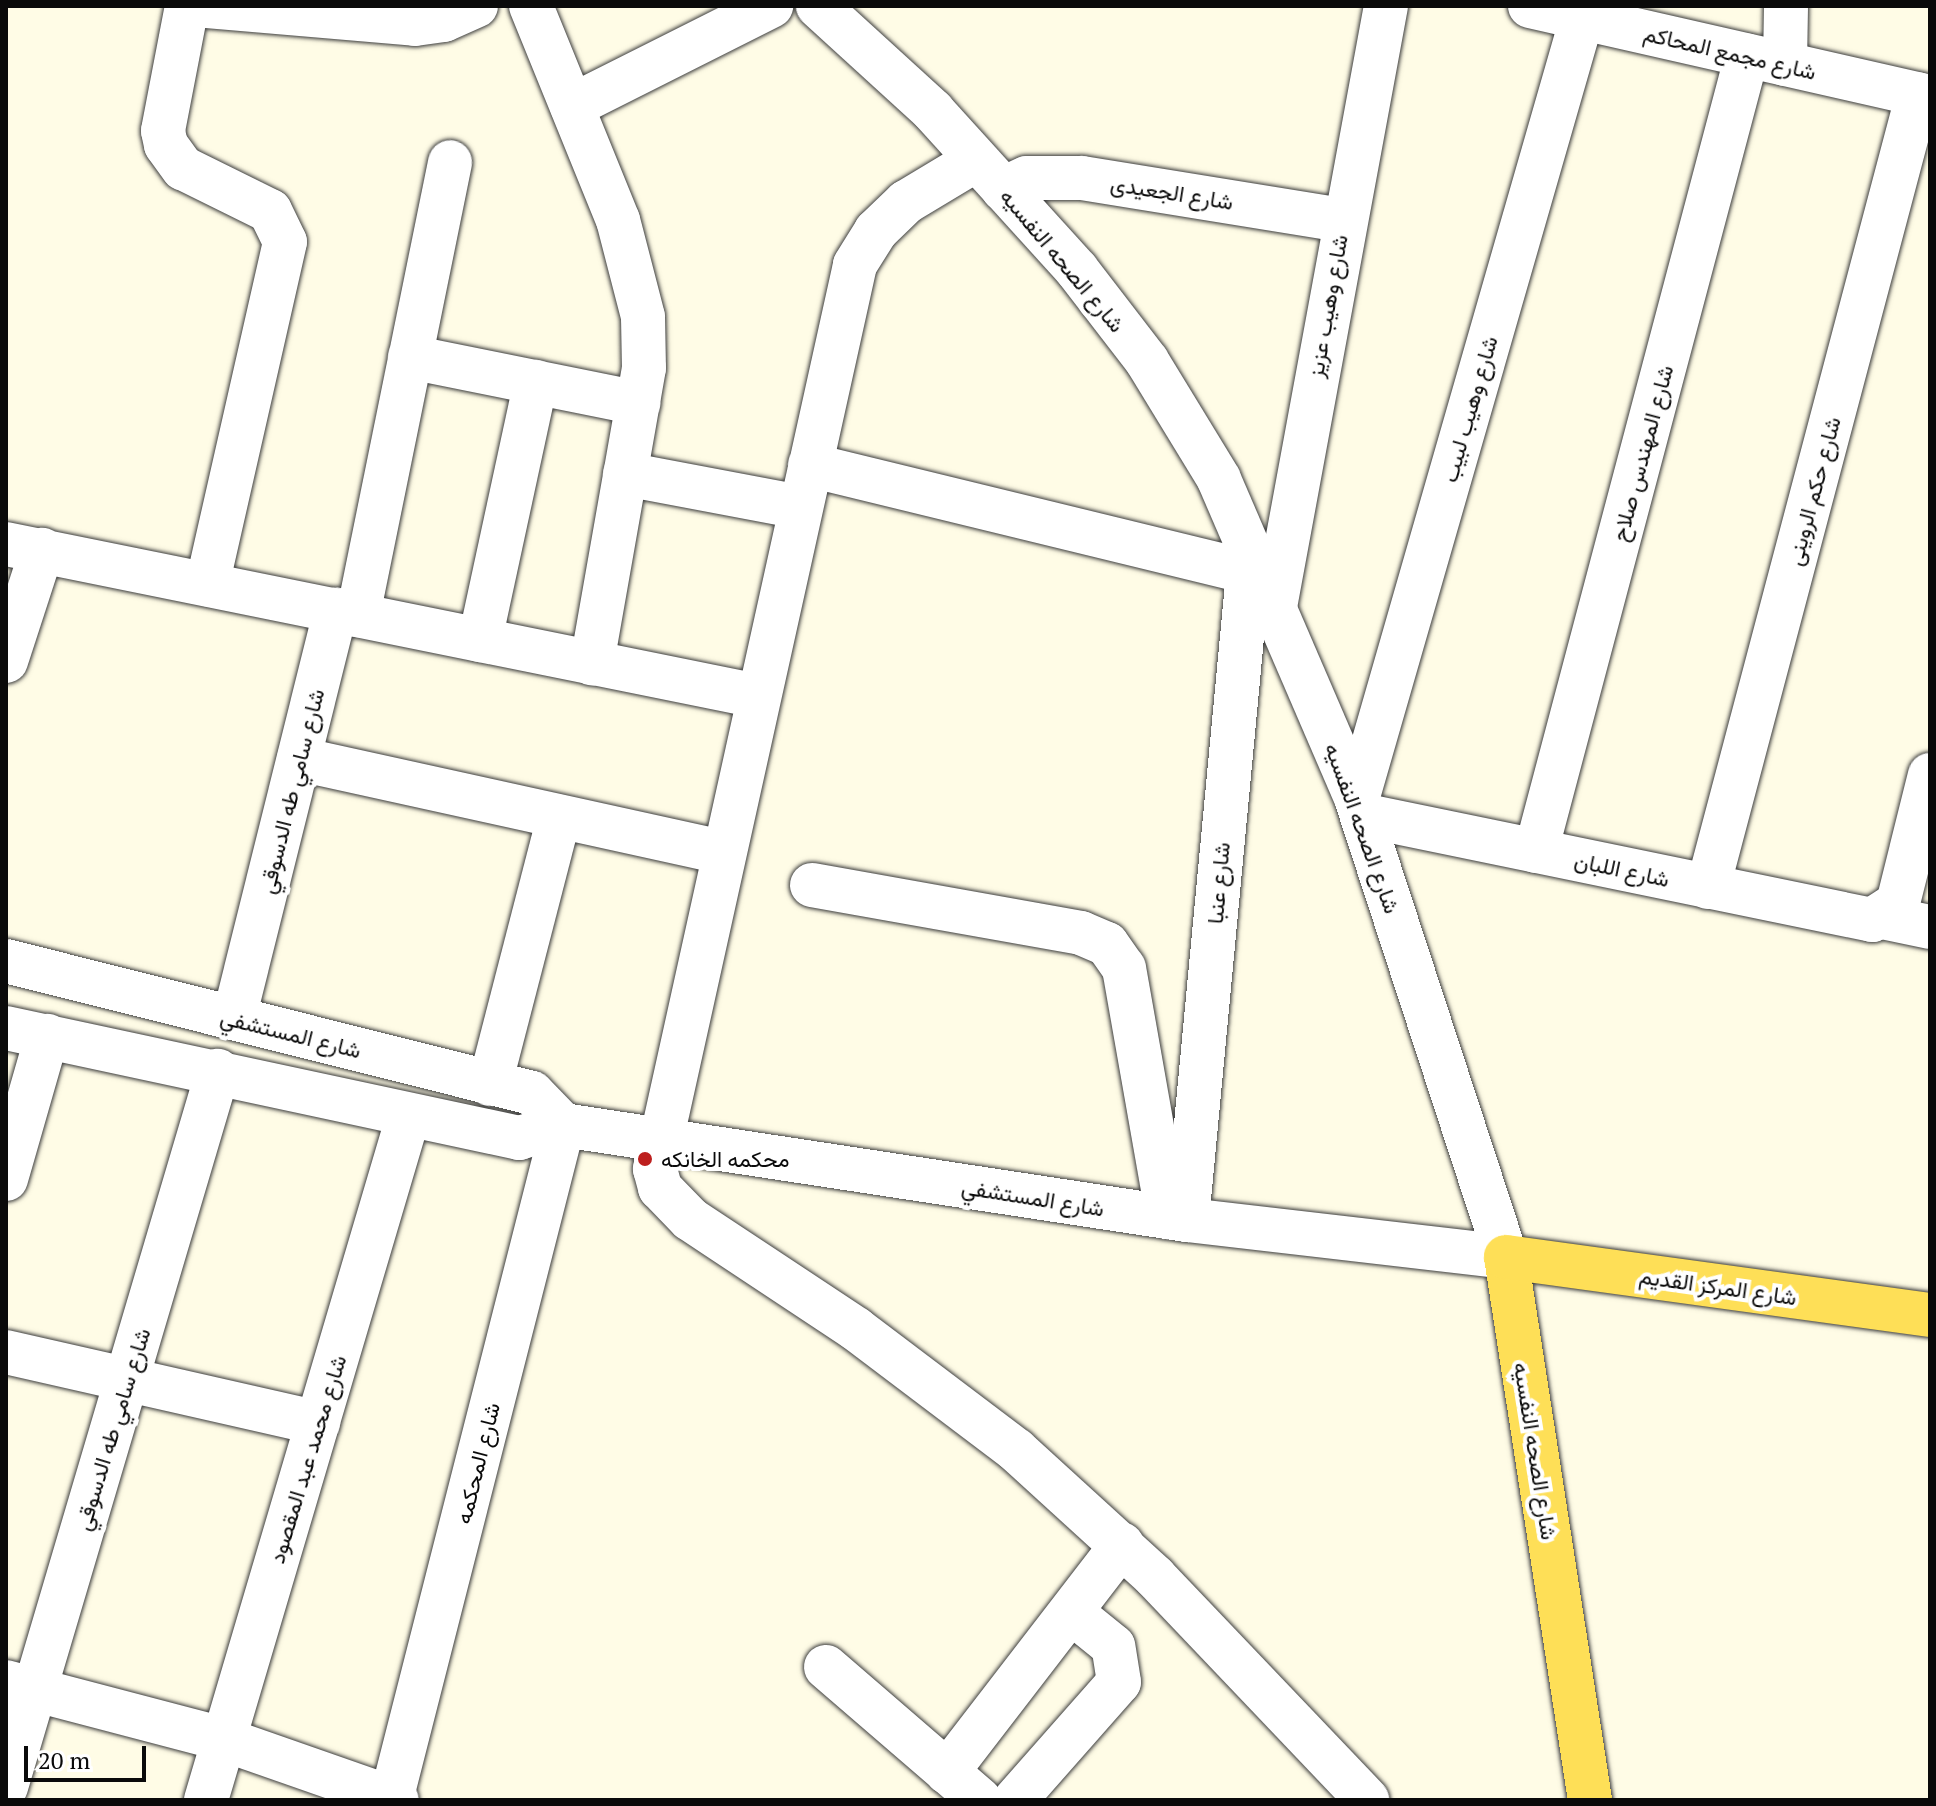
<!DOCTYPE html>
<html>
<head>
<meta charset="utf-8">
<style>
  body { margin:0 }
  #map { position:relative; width:1936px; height:1806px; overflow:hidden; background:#fffce6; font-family:"PT Serif",Vazirmatn,serif }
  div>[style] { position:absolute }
  .roads { filter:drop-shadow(0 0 2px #3d3d3d) drop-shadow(0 0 2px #3d3d3d) }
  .minor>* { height:44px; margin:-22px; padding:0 22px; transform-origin:22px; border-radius:22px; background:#fff }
  .major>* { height:44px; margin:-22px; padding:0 22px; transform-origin:22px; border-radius:22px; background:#fedf57 }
  .dots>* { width:22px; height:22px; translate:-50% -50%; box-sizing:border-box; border:4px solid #fff; border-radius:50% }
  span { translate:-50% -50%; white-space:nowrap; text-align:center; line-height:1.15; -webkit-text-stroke:8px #fff; paint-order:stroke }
  .street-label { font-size:22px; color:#0a0a0a }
  .poi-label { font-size:22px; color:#0a0a0a }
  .left { translate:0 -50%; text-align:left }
  .frame { position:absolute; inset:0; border:8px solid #0a0a0a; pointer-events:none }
  .scale { position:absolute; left:24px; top:1746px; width:122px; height:36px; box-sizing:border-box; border:4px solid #0a0a0a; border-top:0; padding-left:10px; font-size:24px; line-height:28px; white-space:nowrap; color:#0a0a0a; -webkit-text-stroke:6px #fff; paint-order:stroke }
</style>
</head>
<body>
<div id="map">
  <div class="roads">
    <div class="minor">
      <div style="left:187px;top:6px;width:127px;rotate:100.9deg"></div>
      <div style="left:163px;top:131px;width:14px;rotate:78deg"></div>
      <div style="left:166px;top:145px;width:29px;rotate:54deg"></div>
      <div style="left:183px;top:168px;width:97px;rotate:26.3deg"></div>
      <div style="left:270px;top:211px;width:34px;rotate:64deg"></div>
      <div style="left:285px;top:242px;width:351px;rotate:102.8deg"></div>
      <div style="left:207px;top:6px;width:209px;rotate:4.9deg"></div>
      <div style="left:415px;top:24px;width:29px;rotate:-8deg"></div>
      <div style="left:444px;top:20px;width:35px;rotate:-24deg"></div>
      <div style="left:531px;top:6px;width:231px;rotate:67.9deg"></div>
      <div style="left:618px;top:220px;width:100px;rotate:75.5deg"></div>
      <div style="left:643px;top:317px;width:51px;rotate:88.9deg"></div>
      <div style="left:644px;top:368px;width:300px;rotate:100deg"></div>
      <div style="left:1530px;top:6px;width:410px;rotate:12.8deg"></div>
      <div style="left:1785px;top:64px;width:58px;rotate:-89deg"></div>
      <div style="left:572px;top:106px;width:223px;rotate:-26.7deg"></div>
      <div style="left:976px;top:160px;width:82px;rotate:149deg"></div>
      <div style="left:906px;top:202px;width:42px;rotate:136deg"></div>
      <div style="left:876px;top:231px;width:40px;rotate:122deg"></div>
      <div style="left:855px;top:265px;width:926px;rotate:102.48deg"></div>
      <div style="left:655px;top:1169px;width:20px;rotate:75deg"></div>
      <div style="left:660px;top:1188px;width:43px;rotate:45.9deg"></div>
      <div style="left:690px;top:1219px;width:199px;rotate:33.5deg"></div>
      <div style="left:856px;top:1329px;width:201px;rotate:37.1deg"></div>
      <div style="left:1016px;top:1450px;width:188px;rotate:42.4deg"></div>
      <div style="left:1155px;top:1577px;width:308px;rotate:46.4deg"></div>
      <div style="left:1003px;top:189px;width:26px;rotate:-25deg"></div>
      <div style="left:1027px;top:178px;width:55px"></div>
      <div style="left:1082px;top:178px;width:263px;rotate:9.2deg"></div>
      <div style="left:410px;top:357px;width:233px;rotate:11.4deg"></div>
      <div style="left:810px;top:465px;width:451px;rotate:13.7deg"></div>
      <div style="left:625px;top:474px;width:177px;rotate:10.7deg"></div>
      <div style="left:6px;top:544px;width:766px;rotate:11.44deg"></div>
      <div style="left:1275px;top:607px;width:611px;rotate:-79.54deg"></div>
      <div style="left:358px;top:615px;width:462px;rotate:-78.5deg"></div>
      <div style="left:480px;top:640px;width:264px;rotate:-77.8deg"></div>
      <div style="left:6px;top:661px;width:117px;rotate:-72deg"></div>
      <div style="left:299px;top:759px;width:432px;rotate:12.4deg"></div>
      <div style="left:1357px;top:800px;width:814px;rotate:-73.95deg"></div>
      <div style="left:1362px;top:815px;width:521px;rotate:11.63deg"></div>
      <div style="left:1872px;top:920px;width:31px;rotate:-33deg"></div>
      <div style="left:1898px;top:903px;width:132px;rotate:-76deg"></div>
      <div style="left:1536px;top:851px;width:823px;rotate:-75.15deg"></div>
      <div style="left:812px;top:885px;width:273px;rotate:10.1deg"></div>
      <div style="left:1081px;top:933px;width:28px;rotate:23deg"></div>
      <div style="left:1107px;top:944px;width:29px;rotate:55deg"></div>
      <div style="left:1124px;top:968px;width:253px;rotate:80deg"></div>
      <div style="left:1708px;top:887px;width:820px;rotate:-75.17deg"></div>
      <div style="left:1882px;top:917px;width:49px;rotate:11.8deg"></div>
      <div style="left:6px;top:961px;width:542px;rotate:14.09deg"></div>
      <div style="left:532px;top:1093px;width:45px;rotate:45.9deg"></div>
      <div style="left:234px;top:1018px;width:421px;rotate:-76deg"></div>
      <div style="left:6px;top:1028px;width:525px;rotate:12.1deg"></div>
      <div style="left:519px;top:1138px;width:46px;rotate:-16.5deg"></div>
      <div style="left:563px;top:1125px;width:631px;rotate:8.66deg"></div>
      <div style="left:1187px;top:1220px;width:321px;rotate:6.6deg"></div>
      <div style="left:1506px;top:1257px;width:481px;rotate:-108.1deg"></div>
      <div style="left:1357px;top:800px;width:349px;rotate:-113.3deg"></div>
      <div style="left:1219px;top:479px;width:138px;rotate:-121.4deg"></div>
      <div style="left:1147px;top:361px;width:115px;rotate:-127.6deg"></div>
      <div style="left:1077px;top:270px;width:215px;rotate:-132.2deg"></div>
      <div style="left:933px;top:111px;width:156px;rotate:-137.6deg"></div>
      <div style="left:490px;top:1084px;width:276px;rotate:-75.5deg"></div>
      <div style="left:6px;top:1179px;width:149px;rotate:-74deg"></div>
      <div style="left:1187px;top:1220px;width:671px;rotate:-84.61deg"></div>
      <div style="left:6px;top:1352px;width:320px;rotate:12.8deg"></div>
      <div style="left:826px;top:1667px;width:203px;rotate:40.8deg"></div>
      <div style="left:6px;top:1682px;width:224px;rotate:14.7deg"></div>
      <div style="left:223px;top:1739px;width:184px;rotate:19.3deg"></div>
      <div style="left:947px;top:1772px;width:287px;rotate:-52.4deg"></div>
      <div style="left:6px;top:1787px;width:747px;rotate:-73.51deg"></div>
      <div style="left:206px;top:1800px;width:712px;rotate:-73.52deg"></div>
      <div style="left:391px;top:1800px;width:697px;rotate:-75.7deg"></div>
      <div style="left:1015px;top:1800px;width:157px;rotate:-48.6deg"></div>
      <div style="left:1119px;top:1682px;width:36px;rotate:-99deg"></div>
      <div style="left:1113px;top:1646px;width:54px;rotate:-141deg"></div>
    </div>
    <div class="major">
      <div style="left:1590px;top:1800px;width:549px;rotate:-98.79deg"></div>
      <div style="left:1506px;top:1257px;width:428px;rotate:7.8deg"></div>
    </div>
  </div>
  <div class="dots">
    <div style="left:645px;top:1159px;background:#bd1f1e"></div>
  </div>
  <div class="street-label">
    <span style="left:1730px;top:52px;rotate:13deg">شارع مجمع المحاكم</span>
    <span style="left:1172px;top:192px;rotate:9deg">شارع الجعيدى</span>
    <span style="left:1063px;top:260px;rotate:50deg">شارع الصحه النفسيه</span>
    <span style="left:1327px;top:306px;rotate:-80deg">شارع وهيب عزيز</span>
    <span style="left:1469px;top:409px;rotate:-74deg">شارع وهيب لبيب</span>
    <span style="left:1642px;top:453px;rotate:-75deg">شارع المهندس صلاح</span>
    <span style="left:1813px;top:491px;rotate:-75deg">شارع حكم الروينى</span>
    <span style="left:291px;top:791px;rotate:-76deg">شارع سامي طه الدسوقي</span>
    <span style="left:1363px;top:828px;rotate:70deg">شارع الصحه النفسيه</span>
    <span style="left:1622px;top:869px;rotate:12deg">شارع اللبان</span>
    <span style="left:1218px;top:883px;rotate:-85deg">شارع عنبا</span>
    <span style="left:291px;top:1033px;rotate:14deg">شارع المستشفي</span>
    <span style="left:1033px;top:1197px;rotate:9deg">شارع المستشفي</span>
    <span style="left:1718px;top:1286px;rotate:8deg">شارع المركز القديم</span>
    <span style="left:112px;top:1429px;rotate:-73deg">شارع سامي طه الدسوقي</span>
    <span style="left:1536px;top:1451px;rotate:81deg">شارع الصحه النفسيه</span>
    <span style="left:307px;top:1459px;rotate:-73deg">شارع محمد عبد المقصود</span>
    <span style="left:477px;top:1463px;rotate:-76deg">شارع المحكمه</span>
  </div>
  <div class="poi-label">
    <span class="left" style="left:661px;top:1159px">محكمه الخانكه</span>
  </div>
  <div class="frame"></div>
  <div class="scale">20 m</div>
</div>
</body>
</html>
